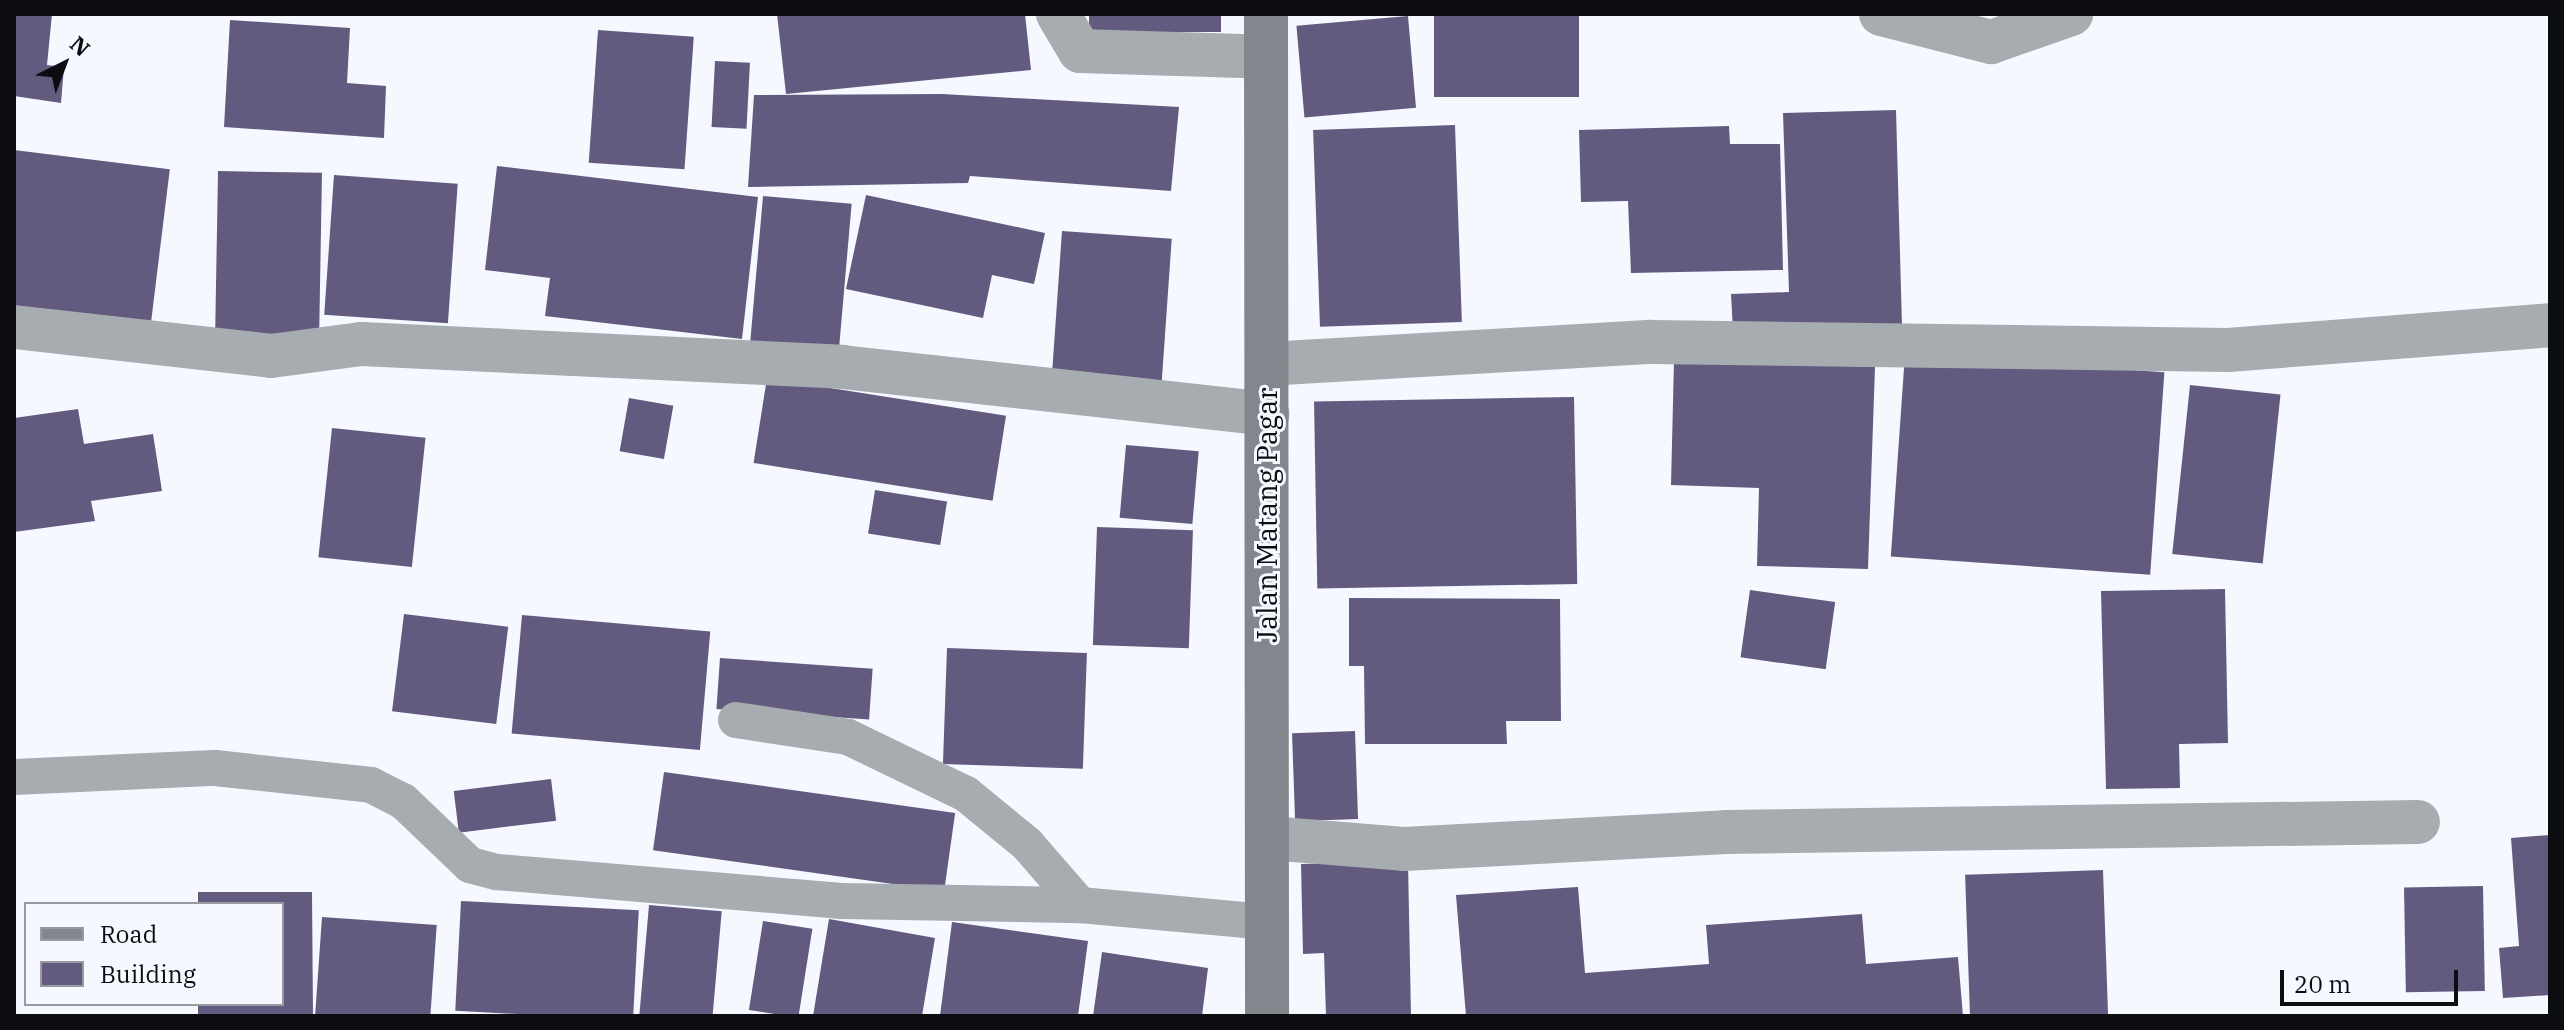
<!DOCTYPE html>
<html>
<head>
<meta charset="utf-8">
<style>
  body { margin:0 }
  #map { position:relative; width:2564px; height:1030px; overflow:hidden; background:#f5f8ff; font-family:"IBM Plex Serif",serif }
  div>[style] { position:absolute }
  .building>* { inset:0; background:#635b7f; transform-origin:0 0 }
  .lane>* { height:36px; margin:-18px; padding:0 18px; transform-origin:18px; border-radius:18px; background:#a7acb0 }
  .street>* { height:44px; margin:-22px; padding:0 22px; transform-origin:22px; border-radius:22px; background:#a7acb0 }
  .secondary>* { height:44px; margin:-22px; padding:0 22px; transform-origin:22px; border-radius:22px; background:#81878d }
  span { translate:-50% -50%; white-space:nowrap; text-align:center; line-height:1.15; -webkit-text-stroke:6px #f5f8ff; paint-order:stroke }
  .street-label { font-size:28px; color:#0c0d11 }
  .frame { position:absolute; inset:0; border:16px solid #0c0d11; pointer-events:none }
  .legend { position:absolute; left:24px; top:902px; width:260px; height:104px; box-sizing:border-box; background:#f5f8ff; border:2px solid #989aa0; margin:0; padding:10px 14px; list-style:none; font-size:24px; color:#0c0d11 }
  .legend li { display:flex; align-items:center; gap:16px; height:40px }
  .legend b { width:40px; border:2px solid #989aa0 }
  .north { position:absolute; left:24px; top:24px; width:80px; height:80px; -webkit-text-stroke:6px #f5f8ff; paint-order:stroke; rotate:42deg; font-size:22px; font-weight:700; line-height:32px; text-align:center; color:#0c0d11 }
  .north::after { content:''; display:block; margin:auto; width:28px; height:36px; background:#0c0d11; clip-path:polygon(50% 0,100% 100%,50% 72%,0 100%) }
  .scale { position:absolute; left:2280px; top:970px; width:178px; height:36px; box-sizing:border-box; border:4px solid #0c0d11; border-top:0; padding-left:10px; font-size:24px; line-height:28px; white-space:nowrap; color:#0c0d11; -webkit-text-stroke:6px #f5f8ff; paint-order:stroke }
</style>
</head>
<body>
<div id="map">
  <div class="building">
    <div style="clip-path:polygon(14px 14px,52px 14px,47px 65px,64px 67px,61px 103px,14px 96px)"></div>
    <div style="clip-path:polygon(777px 14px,1025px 14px,1031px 70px,786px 94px)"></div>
    <div style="left:1089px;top:14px;width:132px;height:18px"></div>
    <div style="left:1434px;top:14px;width:145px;height:83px"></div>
    <div style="left:1408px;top:16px;width:92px;height:112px;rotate:85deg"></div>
    <div style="clip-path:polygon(230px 20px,350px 28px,347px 83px,386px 86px,384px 138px,224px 127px)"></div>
    <div style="left:598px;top:30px;width:96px;height:133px;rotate:4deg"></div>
    <div style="left:715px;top:61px;width:35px;height:66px;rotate:3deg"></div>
    <div style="clip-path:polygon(942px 94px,1179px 107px,1171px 191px,970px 176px,968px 183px,748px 187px,754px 95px)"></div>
    <div style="clip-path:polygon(1896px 110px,1902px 326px,1733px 331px,1731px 294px,1789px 292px,1783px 113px)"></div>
    <div style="left:1455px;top:125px;width:197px;height:142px;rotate:88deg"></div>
    <div style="clip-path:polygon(1729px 126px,1730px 144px,1780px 144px,1783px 270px,1631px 273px,1628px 201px,1581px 202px,1579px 130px)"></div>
    <div style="left:14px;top:150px;width:157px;height:165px;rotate:7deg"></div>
    <div style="clip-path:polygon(497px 166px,758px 197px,742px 339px,545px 316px,550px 278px,485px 270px)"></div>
    <div style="left:218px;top:171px;width:104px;height:169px;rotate:1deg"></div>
    <div style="left:334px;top:175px;width:124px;height:140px;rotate:4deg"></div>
    <div style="clip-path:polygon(866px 195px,1045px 233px,1034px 284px,992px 275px,983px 318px,846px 289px)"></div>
    <div style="left:763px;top:196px;width:89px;height:161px;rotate:5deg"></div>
    <div style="left:1062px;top:231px;width:110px;height:143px;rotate:4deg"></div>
    <div style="left:1905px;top:354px;width:260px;height:203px;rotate:4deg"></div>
    <div style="clip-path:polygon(1674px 360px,1875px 367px,1868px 569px,1757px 566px,1759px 488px,1671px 485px)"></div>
    <div style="left:767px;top:378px;width:242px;height:86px;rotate:9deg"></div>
    <div style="left:2190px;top:385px;width:91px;height:170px;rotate:6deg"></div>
    <div style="left:1574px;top:397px;width:187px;height:260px;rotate:89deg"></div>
    <div style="left:629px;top:398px;width:45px;height:54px;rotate:10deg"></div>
    <div style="clip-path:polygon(78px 409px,84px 444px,153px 434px,162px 491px,91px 501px,95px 521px,14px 532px,14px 418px)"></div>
    <div style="left:332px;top:428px;width:94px;height:130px;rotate:6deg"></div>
    <div style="left:1126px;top:445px;width:73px;height:73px;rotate:5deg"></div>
    <div style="left:875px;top:490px;width:73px;height:44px;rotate:9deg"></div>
    <div style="left:1097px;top:527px;width:96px;height:118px;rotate:2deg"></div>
    <div style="clip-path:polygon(2225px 589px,2228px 743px,2179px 744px,2180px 788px,2106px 789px,2101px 591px)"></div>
    <div style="left:1750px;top:590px;width:86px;height:68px;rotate:8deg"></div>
    <div style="clip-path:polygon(1349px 598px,1560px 599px,1561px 721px,1506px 721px,1507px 744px,1365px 744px,1364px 666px,1349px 666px)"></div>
    <div style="left:404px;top:614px;width:105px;height:98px;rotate:7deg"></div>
    <div style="left:522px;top:615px;width:189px;height:119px;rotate:5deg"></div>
    <div style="left:947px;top:648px;width:140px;height:116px;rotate:2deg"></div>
    <div style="left:720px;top:658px;width:153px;height:51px;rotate:4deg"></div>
    <div style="left:1355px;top:731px;width:88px;height:63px;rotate:88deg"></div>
    <div style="left:664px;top:772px;width:294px;height:79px;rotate:8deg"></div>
    <div style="left:551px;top:779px;width:42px;height:98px;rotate:83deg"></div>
    <div style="clip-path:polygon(2550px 835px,2550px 995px,2503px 998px,2499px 948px,2519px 946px,2511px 838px)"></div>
    <div style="clip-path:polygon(1408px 862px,1411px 1016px,1326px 1016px,1324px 953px,1303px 954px,1301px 864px)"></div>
    <div style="left:2103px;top:870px;width:146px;height:138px;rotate:88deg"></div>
    <div style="left:2483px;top:886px;width:105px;height:79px;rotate:89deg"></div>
    <div style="clip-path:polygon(1578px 887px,1585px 973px,1709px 964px,1706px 925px,1862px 914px,1866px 964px,1958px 957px,1963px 1016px,1466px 1016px,1456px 895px)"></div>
    <div style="clip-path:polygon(198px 892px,312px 892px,313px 1016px,198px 1016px,198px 1004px,282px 1004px,282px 904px,198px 904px)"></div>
    <div style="left:461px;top:901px;width:178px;height:110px;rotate:3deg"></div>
    <div style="left:649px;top:905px;width:73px;height:111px;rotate:5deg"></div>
    <div style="left:322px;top:917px;width:115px;height:99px;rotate:4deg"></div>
    <div style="clip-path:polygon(829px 919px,935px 938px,922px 1016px,813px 1016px)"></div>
    <div style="left:763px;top:921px;width:50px;height:90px;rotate:9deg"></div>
    <div style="clip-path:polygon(952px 922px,1088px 941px,1078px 1016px,940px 1016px)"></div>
    <div style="clip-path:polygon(1102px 952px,1208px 968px,1202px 1016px,1093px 1016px)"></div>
  </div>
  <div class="lane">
    <div style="left:736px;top:720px;width:113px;rotate:8.6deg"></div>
    <div style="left:848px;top:737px;width:131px;rotate:25.8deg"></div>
    <div style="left:966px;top:794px;width:79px;rotate:39.3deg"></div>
    <div style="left:1027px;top:844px;width:81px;rotate:49deg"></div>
    <div style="left:14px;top:777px;width:201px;rotate:-2.6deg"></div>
    <div style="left:215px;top:768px;width:157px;rotate:6.2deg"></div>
    <div style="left:371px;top:785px;width:36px;rotate:27deg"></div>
    <div style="left:403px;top:801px;width:93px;rotate:43.7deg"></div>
    <div style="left:470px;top:865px;width:28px;rotate:15deg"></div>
    <div style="left:497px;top:872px;width:346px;rotate:4.8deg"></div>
    <div style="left:842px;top:901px;width:238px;rotate:1deg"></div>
    <div style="left:1080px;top:905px;width:189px;rotate:5.2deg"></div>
  </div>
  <div class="street">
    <div style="left:1058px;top:14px;width:43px;rotate:59.3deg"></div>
    <div style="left:1080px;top:51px;width:186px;rotate:1.8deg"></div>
    <div style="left:1881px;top:14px;width:114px;rotate:14.3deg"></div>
    <div style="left:1991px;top:42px;width:85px;rotate:-19.3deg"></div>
    <div style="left:14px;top:327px;width:259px;rotate:6.4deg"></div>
    <div style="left:271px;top:356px;width:91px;rotate:-7.6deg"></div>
    <div style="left:361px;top:344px;width:482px;rotate:2.7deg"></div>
    <div style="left:842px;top:367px;width:428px;rotate:6.3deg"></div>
    <div style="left:1267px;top:364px;width:385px;rotate:-3.3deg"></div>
    <div style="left:1651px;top:342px;width:577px;rotate:0.79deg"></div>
    <div style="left:2228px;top:350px;width:323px;rotate:-4.4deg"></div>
    <div style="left:1268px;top:838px;width:136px;rotate:4.6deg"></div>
    <div style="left:1404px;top:849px;width:322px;rotate:-3deg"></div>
    <div style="left:1726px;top:832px;width:692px;rotate:-0.83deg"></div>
  </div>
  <div class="secondary">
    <div style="left:1266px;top:14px;width:1002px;rotate:89.94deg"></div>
  </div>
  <div class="street-label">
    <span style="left:1267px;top:515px;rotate:-90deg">Jalan Matang Pagar</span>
  </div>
  <div class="frame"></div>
  <ul class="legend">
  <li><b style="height:10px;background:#81878d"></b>Road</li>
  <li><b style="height:22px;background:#635b7f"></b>Building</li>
  </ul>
  <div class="north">N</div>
  <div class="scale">20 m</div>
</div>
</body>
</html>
